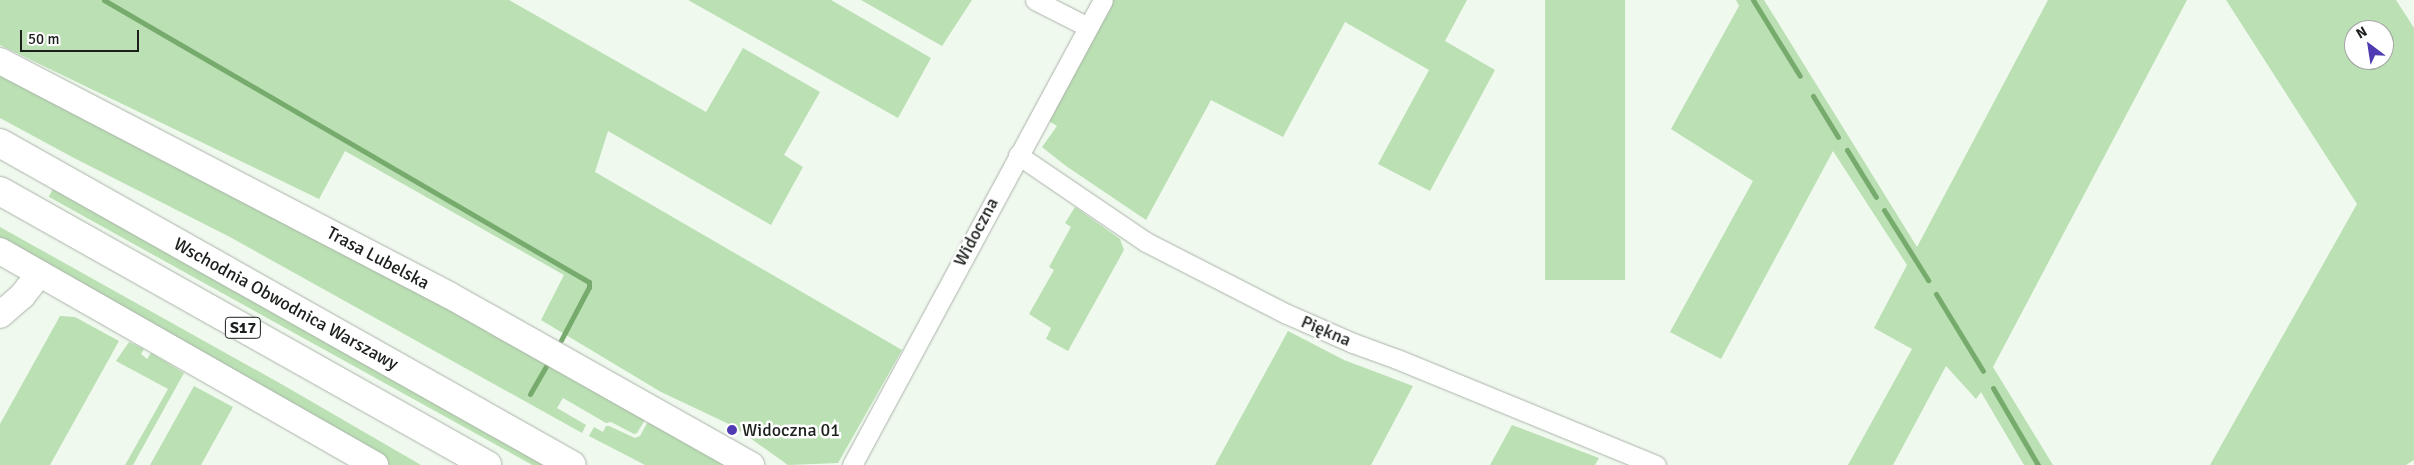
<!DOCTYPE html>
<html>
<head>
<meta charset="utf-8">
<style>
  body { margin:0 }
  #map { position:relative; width:2414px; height:465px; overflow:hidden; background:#f0f9ee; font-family:Signika,sans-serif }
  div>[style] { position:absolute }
  .green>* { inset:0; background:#bae0b3; transform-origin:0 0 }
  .stream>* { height:5px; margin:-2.5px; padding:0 2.5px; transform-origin:2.5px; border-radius:2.5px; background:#77aa6d }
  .roads { filter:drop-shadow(0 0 1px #aab3a9) drop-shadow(0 0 1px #aab3a9) }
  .street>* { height:19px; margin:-9.5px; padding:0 9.5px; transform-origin:9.5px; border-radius:9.5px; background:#fff }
  .secondary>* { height:26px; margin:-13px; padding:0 13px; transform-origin:13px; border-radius:13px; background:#fff }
  .highway>* { height:28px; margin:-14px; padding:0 14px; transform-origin:14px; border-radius:14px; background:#fff }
  .dots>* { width:14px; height:14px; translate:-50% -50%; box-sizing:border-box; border:2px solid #fff; border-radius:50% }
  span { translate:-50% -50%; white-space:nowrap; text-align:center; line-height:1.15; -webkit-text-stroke:5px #fff; paint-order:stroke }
  .shield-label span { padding:1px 4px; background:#fff; border:1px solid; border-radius:4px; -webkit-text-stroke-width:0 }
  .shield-label { font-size:16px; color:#1c201c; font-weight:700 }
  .street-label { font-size:18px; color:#1c201c }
  .poi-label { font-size:18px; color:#1c201c }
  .left { translate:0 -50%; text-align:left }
  .north { position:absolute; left:2344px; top:20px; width:50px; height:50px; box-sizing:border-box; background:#fff; border:1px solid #a4a6a4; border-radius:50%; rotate:329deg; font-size:14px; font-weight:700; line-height:20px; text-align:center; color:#1c201c }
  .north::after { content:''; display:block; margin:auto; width:18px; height:22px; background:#503bb3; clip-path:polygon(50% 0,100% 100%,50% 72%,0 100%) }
  .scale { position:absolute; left:20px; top:30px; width:119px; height:22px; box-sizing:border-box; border:2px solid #1c201c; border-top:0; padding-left:6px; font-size:15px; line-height:18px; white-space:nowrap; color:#1c201c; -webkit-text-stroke:4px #fff; paint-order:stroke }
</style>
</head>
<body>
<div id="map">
  <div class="green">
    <div style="clip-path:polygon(0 0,509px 0,706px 112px,743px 48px,820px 92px,784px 155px,803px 167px,771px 225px,608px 131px,595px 172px,902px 350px,838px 463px,788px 465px,733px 426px,661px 392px,541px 320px,564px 275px,345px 151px,319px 199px,0 45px)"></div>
    <div style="clip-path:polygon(688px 0,831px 0,931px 58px,898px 118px)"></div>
    <div style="clip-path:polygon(861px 0,972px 0,942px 46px)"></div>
    <div style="clip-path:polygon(1113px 0,1467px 0,1445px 41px,1495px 70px,1430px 191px,1378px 164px,1429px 70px,1345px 22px,1283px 137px,1211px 100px,1146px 220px,1066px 166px,1042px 147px,1057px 126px,1047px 120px)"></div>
    <div style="left:1545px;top:0;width:80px;height:280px"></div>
    <div style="clip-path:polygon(1736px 0,1764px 0,1917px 247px,2048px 0,2187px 0,1993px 367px,2053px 465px,2024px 465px,1981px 392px,1976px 399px,1946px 366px,1893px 465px,1848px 465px,1912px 349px,1874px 328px,1907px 265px,1833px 151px,1721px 359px,1670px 332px,1753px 181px,1671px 129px,1739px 6px)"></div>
    <div style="clip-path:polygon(evenodd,2226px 0,2396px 0,2414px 28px,2414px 460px,2406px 465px,2210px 465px,2357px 204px,2226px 0,2354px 30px,2384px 30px,2384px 60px,2354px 60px,2354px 30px)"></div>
    <div style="clip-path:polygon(0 69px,648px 415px,637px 433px,634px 434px,611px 422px,606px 423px,563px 398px,557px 408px,586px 425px,582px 433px,228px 236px,74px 158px,0 118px)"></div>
    <div style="left:53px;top:189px;width:564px;height:9px;rotate:29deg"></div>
    <div style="clip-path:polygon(1075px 207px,1120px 239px,1124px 250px,1068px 351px,1046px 339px,1051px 328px,1029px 314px,1054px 270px,1049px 267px,1071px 227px,1065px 223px)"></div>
    <div style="clip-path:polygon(0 227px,283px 385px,421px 465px,388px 465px,0 242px)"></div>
    <div style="clip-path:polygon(60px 316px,75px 317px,119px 341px,50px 465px,0 465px,0 424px)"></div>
    <div style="clip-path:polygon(1288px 331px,1344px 360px,1413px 386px,1371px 465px,1215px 465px)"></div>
    <div style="clip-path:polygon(129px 342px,144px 349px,141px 354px,147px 359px,151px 353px,184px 373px,133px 465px,125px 465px,168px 389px,116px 361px)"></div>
    <div style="clip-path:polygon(194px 386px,233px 407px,201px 465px,150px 465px)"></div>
    <div style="clip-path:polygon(651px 422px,728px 465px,645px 465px,589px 436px,594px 427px,603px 432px,606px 426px,609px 426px,635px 438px,640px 436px,647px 423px)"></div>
    <div style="clip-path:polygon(1512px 425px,1599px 458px,1595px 465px,1490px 465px)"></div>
  </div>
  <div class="stream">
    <div style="left:104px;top:0;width:561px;rotate:30.18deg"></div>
    <div style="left:589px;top:282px;width:5px;rotate:90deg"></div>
    <div style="left:589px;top:287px;width:60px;rotate:117.8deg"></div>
    <div style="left:1753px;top:0;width:89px;rotate:58.3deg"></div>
    <div style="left:1813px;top:96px;width:48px;rotate:58.6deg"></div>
    <div style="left:1847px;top:150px;width:55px;rotate:58.3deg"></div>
    <div style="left:1884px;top:210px;width:83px;rotate:57.8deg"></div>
    <div style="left:1936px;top:294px;width:90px;rotate:58.6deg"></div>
    <div style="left:1993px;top:388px;width:89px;rotate:59.7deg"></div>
    <div style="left:530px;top:394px;width:34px;rotate:-60deg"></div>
  </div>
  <div class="roads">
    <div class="street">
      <div style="left:1035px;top:0;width:59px;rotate:27deg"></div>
      <div style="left:1018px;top:155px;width:155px;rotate:34.2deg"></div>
      <div style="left:1146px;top:242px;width:158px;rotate:27.1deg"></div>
      <div style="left:1287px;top:314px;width:72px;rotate:23.7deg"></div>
      <div style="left:1353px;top:343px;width:47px;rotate:20deg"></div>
      <div style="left:1397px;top:359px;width:280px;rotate:22.3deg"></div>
      <div style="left:852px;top:465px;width:528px;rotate:-61.64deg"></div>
    </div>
    <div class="secondary">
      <div style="left:0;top:61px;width:506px;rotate:27.53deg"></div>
      <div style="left:449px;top:295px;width:347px;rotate:29.4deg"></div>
      <div style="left:0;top:251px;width:432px;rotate:29.7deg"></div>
      <div style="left:0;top:315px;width:29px;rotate:-41deg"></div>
      <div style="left:22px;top:296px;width:28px;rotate:-52deg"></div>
    </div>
    <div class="highway">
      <div style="left:0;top:143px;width:656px;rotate:29.38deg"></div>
      <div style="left:0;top:191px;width:559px;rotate:29.36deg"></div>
    </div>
  </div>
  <div class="dots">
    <div style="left:732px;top:430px;background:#503bb3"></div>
  </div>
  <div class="shield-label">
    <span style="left:243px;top:328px">S17</span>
  </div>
  <div class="street-label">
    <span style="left:976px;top:232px;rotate:-62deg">Widoczna</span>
    <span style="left:378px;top:258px;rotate:28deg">Trasa Lubelska</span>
    <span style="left:286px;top:304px;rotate:29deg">Wschodnia Obwodnica Warszawy</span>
    <span style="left:1326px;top:331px;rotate:23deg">Piękna</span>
  </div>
  <div class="poi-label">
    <span class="left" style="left:742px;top:430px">Widoczna 01</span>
  </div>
  <div class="north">N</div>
  <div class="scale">50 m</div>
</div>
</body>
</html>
